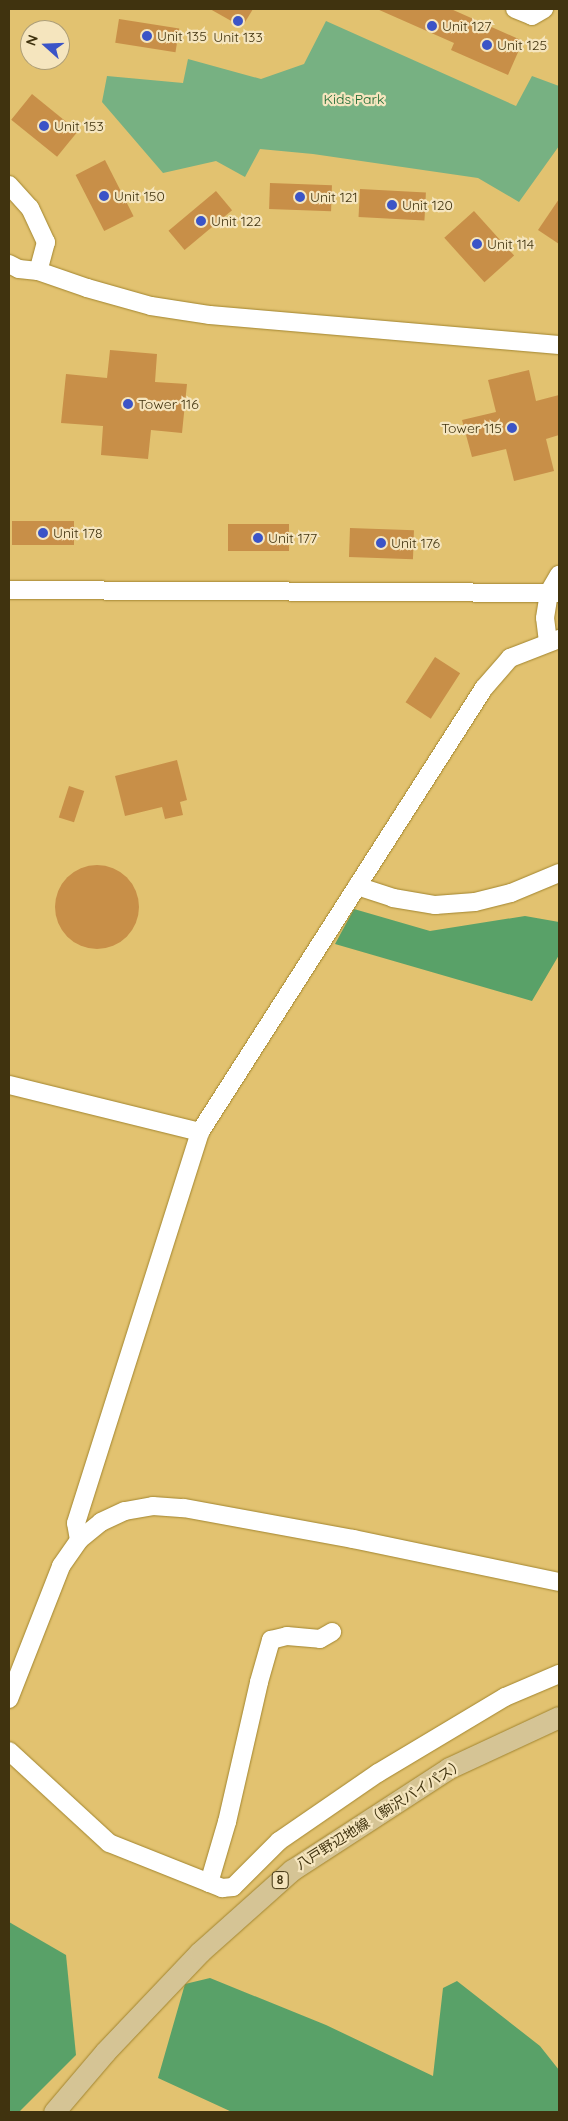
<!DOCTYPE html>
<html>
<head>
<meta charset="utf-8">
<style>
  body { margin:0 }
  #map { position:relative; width:568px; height:2121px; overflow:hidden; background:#e2c270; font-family:Quicksand,"Noto Sans JP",sans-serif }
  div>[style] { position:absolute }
  .green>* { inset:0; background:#77b182 }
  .forest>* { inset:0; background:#59a168 }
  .building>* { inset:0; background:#c88f48; transform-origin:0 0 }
  .round { border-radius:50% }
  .roads { filter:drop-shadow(0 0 1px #a2852f) drop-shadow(0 0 1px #a2852f) }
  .minor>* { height:18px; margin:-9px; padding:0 9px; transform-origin:9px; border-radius:9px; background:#fff }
  .major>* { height:21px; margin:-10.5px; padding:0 10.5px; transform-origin:10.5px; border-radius:10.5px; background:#d5c495 }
  .dots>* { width:14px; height:14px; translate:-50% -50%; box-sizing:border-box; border:2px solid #f5e5be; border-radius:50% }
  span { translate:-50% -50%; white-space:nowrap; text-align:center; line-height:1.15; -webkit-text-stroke:4.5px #f5e5be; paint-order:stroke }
  .shield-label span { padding:1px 4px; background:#f5e5be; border:1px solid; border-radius:4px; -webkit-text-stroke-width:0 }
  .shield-label { font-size:12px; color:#40330f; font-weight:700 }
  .poi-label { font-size:14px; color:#40330f }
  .left { translate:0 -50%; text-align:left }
  .right { translate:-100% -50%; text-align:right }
  .park-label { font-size:14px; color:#1a6832 }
  .street-label { font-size:14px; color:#40330f }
  .frame { position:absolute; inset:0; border:10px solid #40330f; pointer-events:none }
  .north { position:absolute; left:20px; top:20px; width:50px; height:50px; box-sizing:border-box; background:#f5e5be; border:1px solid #ad9e78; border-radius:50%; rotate:290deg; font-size:14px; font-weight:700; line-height:20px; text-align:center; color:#40330f }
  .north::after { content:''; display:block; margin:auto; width:18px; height:22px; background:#3b54c7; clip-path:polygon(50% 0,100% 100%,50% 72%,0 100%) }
</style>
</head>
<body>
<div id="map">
  <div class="green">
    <div style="clip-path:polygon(326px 21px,516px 106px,532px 76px,559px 86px,559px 146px,519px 202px,478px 178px,313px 154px,260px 149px,245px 177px,216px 161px,163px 173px,102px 102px,107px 76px,183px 83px,188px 59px,261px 79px,304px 64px)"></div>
  </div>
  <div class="forest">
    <div style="clip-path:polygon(354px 909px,430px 931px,525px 916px,559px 922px,559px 955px,532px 1001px,335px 944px)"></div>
    <div style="clip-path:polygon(9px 1922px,66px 1955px,76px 2055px,19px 2112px,9px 2112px)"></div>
    <div style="clip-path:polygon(210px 1978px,326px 2025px,433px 2076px,443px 1988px,457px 1981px,540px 2046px,559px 2070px,559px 2112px,232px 2112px,158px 2078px,185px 1984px)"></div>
  </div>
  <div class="building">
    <div style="clip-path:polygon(210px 9px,253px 9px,242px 27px)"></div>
    <div style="clip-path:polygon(377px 9px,451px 9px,523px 41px,508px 75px,451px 50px,454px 43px)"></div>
    <div style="left:119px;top:19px;width:61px;height:24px;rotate:9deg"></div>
    <div style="left:32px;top:94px;width:59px;height:33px;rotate:39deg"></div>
    <div style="left:105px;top:160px;width:63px;height:33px;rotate:63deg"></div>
    <div style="left:270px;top:183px;width:62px;height:26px;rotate:2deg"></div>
    <div style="left:360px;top:189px;width:66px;height:28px;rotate:3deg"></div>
    <div style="left:216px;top:191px;width:25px;height:62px;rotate:50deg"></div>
    <div style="clip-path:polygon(559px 199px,559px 244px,538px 230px)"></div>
    <div style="left:474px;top:211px;width:60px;height:40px;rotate:48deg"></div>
    <div style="clip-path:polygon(110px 350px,157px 354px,155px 382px,187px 384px,182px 433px,151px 430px,148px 459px,101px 455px,103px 426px,61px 423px,66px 374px,107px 378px)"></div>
    <div style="clip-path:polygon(529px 370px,536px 401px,559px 395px,559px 435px,546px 439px,554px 471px,514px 481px,506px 449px,472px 457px,462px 420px,496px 412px,488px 380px)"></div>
    <div style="left:74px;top:521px;width:24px;height:62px;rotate:90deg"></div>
    <div style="left:289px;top:524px;width:27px;height:61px;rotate:90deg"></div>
    <div style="left:350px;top:528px;width:64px;height:29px;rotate:2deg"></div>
    <div style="left:435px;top:657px;width:30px;height:54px;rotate:33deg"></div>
    <div style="clip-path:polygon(177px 760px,187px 800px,180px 802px,183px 815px,165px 819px,162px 807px,125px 816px,115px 776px)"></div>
    <div style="left:69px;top:786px;width:16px;height:33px;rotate:18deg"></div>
    <div class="round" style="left:55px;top:865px;width:84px;height:84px"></div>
  </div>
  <div class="roads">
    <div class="minor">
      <div style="left:515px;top:9px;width:18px;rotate:22deg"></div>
      <div style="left:532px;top:16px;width:14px;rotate:-30deg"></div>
      <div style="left:9px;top:185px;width:31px;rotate:48deg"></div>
      <div style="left:30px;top:208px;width:38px;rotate:65deg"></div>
      <div style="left:46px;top:242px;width:30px;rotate:105deg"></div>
      <div style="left:9px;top:264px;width:11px;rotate:27deg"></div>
      <div style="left:19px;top:269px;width:19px;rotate:6deg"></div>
      <div style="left:38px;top:271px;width:52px;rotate:19.1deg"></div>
      <div style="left:87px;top:288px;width:66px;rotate:15.7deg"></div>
      <div style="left:151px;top:306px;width:60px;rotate:8.7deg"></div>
      <div style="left:210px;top:315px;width:350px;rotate:4.9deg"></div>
      <div style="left:9px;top:590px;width:550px;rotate:0.31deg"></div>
      <div style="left:548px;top:642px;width:24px;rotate:-97deg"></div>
      <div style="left:545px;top:618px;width:26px;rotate:-81deg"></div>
      <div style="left:549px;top:592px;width:20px;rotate:-60deg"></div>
      <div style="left:357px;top:886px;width:38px;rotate:18deg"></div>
      <div style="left:393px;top:898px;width:43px;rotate:9.5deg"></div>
      <div style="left:435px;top:905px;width:40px;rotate:-4.3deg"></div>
      <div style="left:475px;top:902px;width:37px;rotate:-14deg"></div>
      <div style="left:511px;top:893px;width:52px;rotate:-22.6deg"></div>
      <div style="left:9px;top:1085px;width:197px;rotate:13.8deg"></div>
      <div style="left:79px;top:1540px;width:17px;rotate:-100deg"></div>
      <div style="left:76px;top:1523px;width:410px;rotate:-72.4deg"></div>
      <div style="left:200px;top:1132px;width:527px;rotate:-57.4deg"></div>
      <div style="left:484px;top:688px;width:40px;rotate:-49deg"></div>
      <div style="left:510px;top:658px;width:53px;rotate:-21.2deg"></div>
      <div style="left:9px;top:1699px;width:143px;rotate:-68.6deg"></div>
      <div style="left:61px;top:1566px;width:32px;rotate:-55deg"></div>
      <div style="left:79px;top:1540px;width:28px;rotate:-39deg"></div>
      <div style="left:101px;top:1522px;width:26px;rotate:-25deg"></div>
      <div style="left:125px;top:1511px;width:28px;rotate:-10deg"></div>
      <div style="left:153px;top:1506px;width:31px;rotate:4deg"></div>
      <div style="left:184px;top:1508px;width:172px;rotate:10.4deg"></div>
      <div style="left:353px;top:1539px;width:210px;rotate:11.8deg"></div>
      <div style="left:9px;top:1751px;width:136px;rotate:42.6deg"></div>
      <div style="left:109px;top:1843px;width:122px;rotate:21.7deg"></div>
      <div style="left:222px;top:1888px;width:11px;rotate:-5deg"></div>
      <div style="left:233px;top:1887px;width:65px;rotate:-45deg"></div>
      <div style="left:279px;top:1841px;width:120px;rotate:-34.5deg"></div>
      <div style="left:378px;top:1773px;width:148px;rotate:-30.9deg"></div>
      <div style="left:505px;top:1697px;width:59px;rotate:-23.1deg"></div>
      <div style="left:209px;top:1883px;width:64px;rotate:-73.6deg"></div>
      <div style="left:227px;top:1822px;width:144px;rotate:-77.1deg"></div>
      <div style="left:259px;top:1682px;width:44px;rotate:-74.1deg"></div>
      <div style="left:271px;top:1640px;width:16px;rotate:-14deg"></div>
      <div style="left:287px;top:1636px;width:33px;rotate:5deg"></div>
      <div style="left:320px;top:1639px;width:14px;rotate:-30deg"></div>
    </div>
    <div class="major">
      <div style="left:54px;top:2112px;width:79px;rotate:-49.6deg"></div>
      <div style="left:105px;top:2052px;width:138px;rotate:-46.5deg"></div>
      <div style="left:200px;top:1952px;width:123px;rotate:-41.7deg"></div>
      <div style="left:292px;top:1870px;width:187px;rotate:-33deg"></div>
      <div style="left:449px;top:1768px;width:121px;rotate:-24.9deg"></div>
    </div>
  </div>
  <div class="dots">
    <div style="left:238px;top:21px;background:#3b54c7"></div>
    <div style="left:432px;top:26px;background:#3b54c7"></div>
    <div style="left:147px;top:36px;background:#3b54c7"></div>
    <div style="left:487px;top:45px;background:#3b54c7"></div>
    <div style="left:44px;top:126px;background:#3b54c7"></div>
    <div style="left:104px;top:196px;background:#3b54c7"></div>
    <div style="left:300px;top:197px;background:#3b54c7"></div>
    <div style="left:392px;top:205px;background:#3b54c7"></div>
    <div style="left:201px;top:221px;background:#3b54c7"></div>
    <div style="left:477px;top:244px;background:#3b54c7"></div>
    <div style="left:128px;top:404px;background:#3b54c7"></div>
    <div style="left:512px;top:428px;background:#3b54c7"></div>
    <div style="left:43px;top:533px;background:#3b54c7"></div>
    <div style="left:258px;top:538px;background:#3b54c7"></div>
    <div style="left:381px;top:543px;background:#3b54c7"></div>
  </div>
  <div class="shield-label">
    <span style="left:280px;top:1880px">8</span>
  </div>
  <div class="poi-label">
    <span class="left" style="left:442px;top:26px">Unit 127</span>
    <span class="left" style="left:157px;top:36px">Unit 135</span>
    <span style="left:238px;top:37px">Unit 133</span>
    <span class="left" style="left:497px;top:45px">Unit 125</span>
    <span class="left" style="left:54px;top:126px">Unit 153</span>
    <span class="left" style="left:114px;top:196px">Unit 150</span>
    <span class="left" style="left:310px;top:197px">Unit 121</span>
    <span class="left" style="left:402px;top:205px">Unit 120</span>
    <span class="left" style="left:211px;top:221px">Unit 122</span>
    <span class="left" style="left:487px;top:244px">Unit 114</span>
    <span class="left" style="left:138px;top:404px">Tower 116</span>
    <span class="right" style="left:502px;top:428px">Tower 115</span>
    <span class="left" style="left:53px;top:533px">Unit 178</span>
    <span class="left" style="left:268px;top:538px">Unit 177</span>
    <span class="left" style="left:391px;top:543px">Unit 176</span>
  </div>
  <div class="park-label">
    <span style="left:354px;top:99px">Kids Park</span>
  </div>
  <div class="street-label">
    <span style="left:380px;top:1814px;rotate:-32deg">八戸野辺地線（駒沢バイパス）</span>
  </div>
  <div class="frame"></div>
  <div class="north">N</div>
</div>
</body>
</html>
